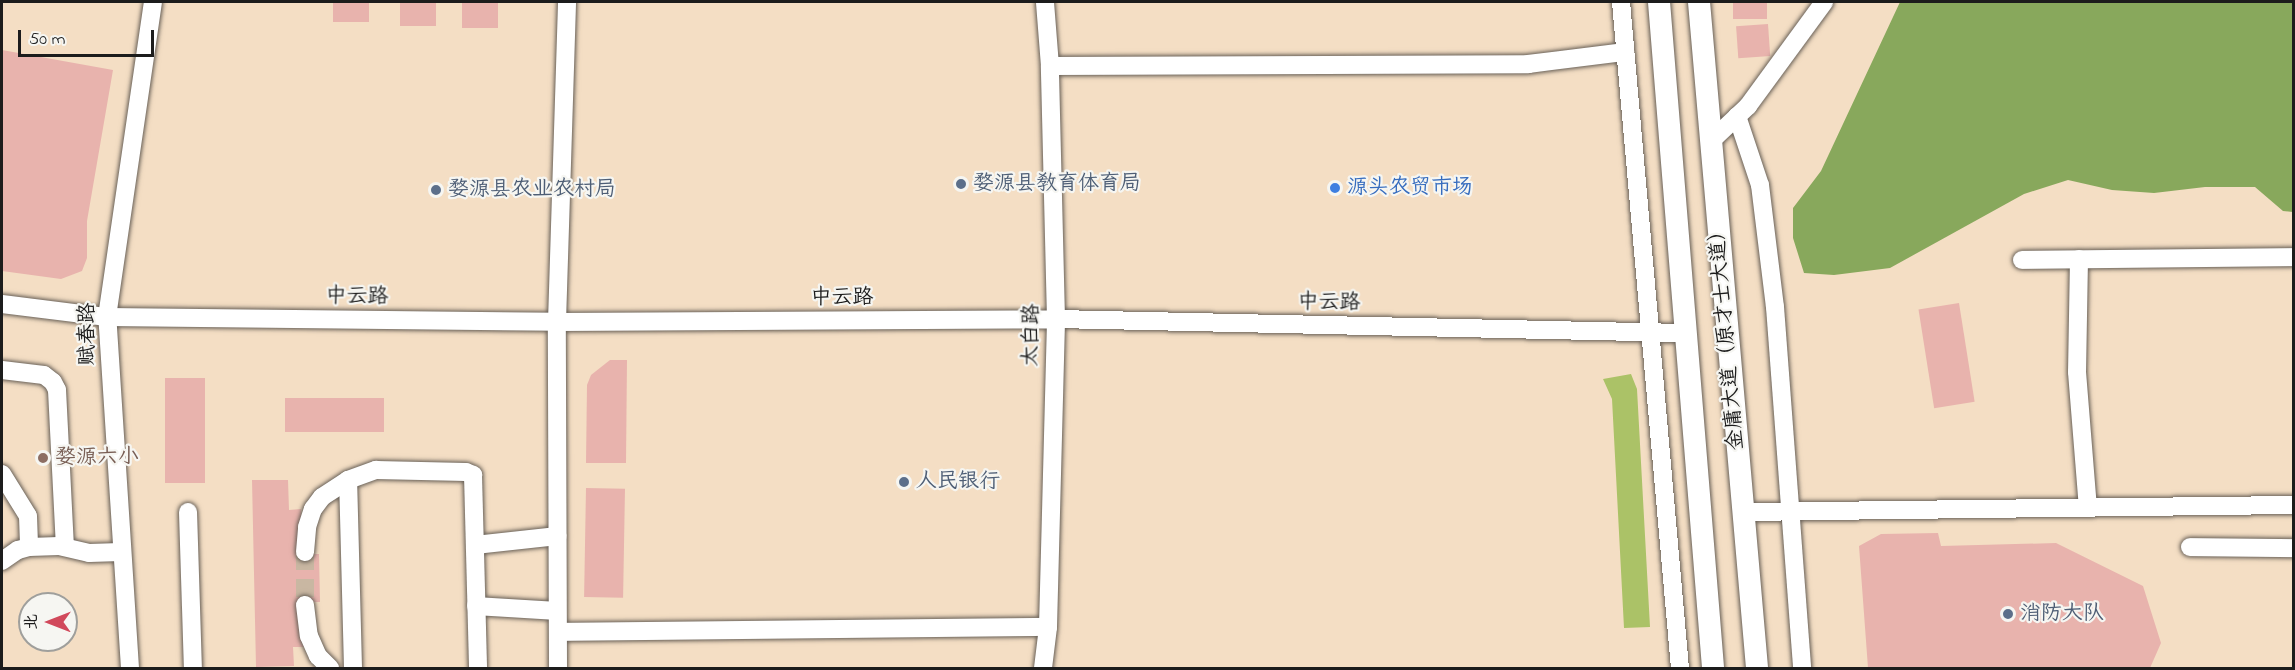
<!DOCTYPE html>
<html>
<head>
<meta charset="utf-8">
<style>
  body { margin:0 }
  #map { position:relative; width:2295px; height:670px; overflow:hidden; background:#f4dec4; font-family:"Indie Flower","LXGW WenKai TC",sans-serif }
  div>[style] { position:absolute }
  .green>* { inset:0; background:#abc267 }
  .forest>* { inset:0; background:#88a85c }
  .building>* { inset:0; background:#e8b3ad; transform-origin:0 0 }
  .minor-tunnel>* { height:18px; margin-top:-9px; transform-origin:0; background:repeating-linear-gradient(90deg,#c9b7a2 0 18px,transparent 0 27px) }
  .roads { filter:drop-shadow(0 0 2px #686057) drop-shadow(0 0 2px #686057) }
  .minor>* { height:18px; margin:-9px; padding:0 9px; transform-origin:9px; border-radius:9px; background:#fff }
  .major>* { height:22px; margin:-11px; padding:0 11px; transform-origin:11px; border-radius:11px; background:#fff }
  .dots>* { width:16px; height:16px; translate:-50% -50%; box-sizing:border-box; border:3px solid #f6f6f2; border-radius:50% }
  span { translate:-50% -50%; white-space:nowrap; text-align:center; line-height:1.15; -webkit-text-stroke:4.5px #f6f6f2; paint-order:stroke }
  .service-label { font-size:21px; color:#4e5e75 }
  .left { translate:0 -50%; text-align:left }
  .shop-label { font-size:21px; color:#366cbe }
  .street-label { font-size:21px; color:#1c1c1c }
  .education-label { font-size:21px; color:#785e54 }
  .frame { position:absolute; inset:0; border:3px solid #1c1c1c; pointer-events:none }
  .north { position:absolute; left:18px; top:592px; width:60px; height:60px; box-sizing:border-box; background:#f6f6f2; border:2px solid #9f9f9c; border-radius:50%; rotate:270deg; font-size:16px; font-weight:700; line-height:24px; text-align:center; color:#1c1c1c }
  .north::after { content:''; display:block; margin:auto; width:21px; height:27px; background:#d1495b; clip-path:polygon(50% 0,100% 100%,50% 72%,0 100%) }
  .scale { position:absolute; left:18px; top:30px; width:136px; height:27px; box-sizing:border-box; border:3px solid #1c1c1c; border-top:0; padding-left:8px; font-size:18px; line-height:21px; white-space:nowrap; color:#1c1c1c; -webkit-text-stroke:4px #f6f6f2; paint-order:stroke }
</style>
</head>
<body>
<div id="map">
  <div class="green">
    <div style="clip-path:polygon(1631px 374px,1637px 389px,1650px 627px,1624px 628px,1612px 399px,1603px 379px)"></div>
  </div>
  <div class="forest">
    <div style="clip-path:polygon(1900px 2px,2293px 2px,2293px 212px,2283px 211px,2255px 187px,2205px 187px,2154px 193px,2112px 190px,2068px 180px,2024px 194px,1890px 268px,1834px 275px,1804px 273px,1793px 238px,1793px 208px,1821px 171px)"></div>
  </div>
  <div class="building">
    <div style="left:333px;top:2px;width:36px;height:20px"></div>
    <div style="left:400px;top:2px;width:36px;height:24px"></div>
    <div style="left:462px;top:2px;width:36px;height:26px"></div>
    <div style="left:1733px;top:2px;width:34px;height:17px"></div>
    <div style="left:1768px;top:24px;width:32px;height:32px;rotate:86deg"></div>
    <div style="clip-path:polygon(2px 50px,113px 70px,87px 221px,87px 258px,82px 271px,61px 279px,2px 271px)"></div>
    <div style="left:1959px;top:303px;width:100px;height:41px;rotate:81deg"></div>
    <div style="clip-path:polygon(610px 360px,627px 360px,626px 463px,586px 463px,587px 385px,591px 375px)"></div>
    <div style="left:165px;top:378px;width:40px;height:105px"></div>
    <div style="left:384px;top:398px;width:34px;height:99px;rotate:90deg"></div>
    <div style="clip-path:polygon(252px 480px,288px 480px,289px 510px,301px 509px,302px 554px,319px 554px,320px 602px,303px 602px,304px 647px,293px 647px,294px 666px,256px 667px)"></div>
    <div style="left:586px;top:488px;width:39px;height:109px;rotate:1deg"></div>
    <div style="clip-path:polygon(1938px 533px,1941px 546px,2056px 543px,2143px 586px,2161px 643px,2150px 668px,1868px 668px,1859px 546px,1881px 534px)"></div>
  </div>
  <div class="minor-tunnel">
    <div style="left:305px;top:552px;width:53px;rotate:90deg"></div>
  </div>
  <div class="roads">
    <div class="minor">
      <div style="left:1621px;top:2px;width:669px;rotate:84.94deg"></div>
      <div style="left:1050px;top:66px;width:478px;rotate:-0.2deg"></div>
      <div style="left:1528px;top:64px;width:98px;rotate:-7.1deg"></div>
      <div style="left:1737px;top:116px;width:73px;rotate:71.6deg"></div>
      <div style="left:1760px;top:185px;width:123px;rotate:83deg"></div>
      <div style="left:1775px;top:307px;width:362px;rotate:85.7deg"></div>
      <div style="left:1711px;top:141px;width:51px;rotate:-43.4deg"></div>
      <div style="left:1748px;top:106px;width:129px;rotate:-53.8deg"></div>
      <div style="left:2079px;top:259px;width:113px;rotate:91deg"></div>
      <div style="left:2077px;top:372px;width:136px;rotate:85.4deg"></div>
      <div style="left:2022px;top:260px;width:272px;rotate:-0.6deg"></div>
      <div style="left:2px;top:304px;width:106px;rotate:7.1deg"></div>
      <div style="left:107px;top:317px;width:450px;rotate:0.6deg"></div>
      <div style="left:557px;top:322px;width:499px;rotate:-0.3deg"></div>
      <div style="left:1056px;top:319px;width:628px;rotate:1.28deg"></div>
      <div style="left:2px;top:370px;width:42px;rotate:6.8deg"></div>
      <div style="left:44px;top:375px;width:11px;rotate:38deg"></div>
      <div style="left:53px;top:382px;width:9px;rotate:63deg"></div>
      <div style="left:57px;top:390px;width:157px;rotate:87.1deg"></div>
      <div style="left:2px;top:474px;width:49px;rotate:58.2deg"></div>
      <div style="left:28px;top:516px;width:31px;rotate:88deg"></div>
      <div style="left:188px;top:512px;width:156px;rotate:88.2deg"></div>
      <div style="left:1742px;top:512px;width:552px;rotate:-0.73deg"></div>
      <div style="left:475px;top:545px;width:83px;rotate:-6.2deg"></div>
      <div style="left:2190px;top:547px;width:104px;rotate:0.6deg"></div>
      <div style="left:305px;top:552px;width:25px;rotate:-85deg"></div>
      <div style="left:307px;top:527px;width:19px;rotate:-72deg"></div>
      <div style="left:313px;top:509px;width:15px;rotate:-53deg"></div>
      <div style="left:322px;top:497px;width:31px;rotate:-33deg"></div>
      <div style="left:2px;top:561px;width:19px;rotate:-35deg"></div>
      <div style="left:18px;top:550px;width:11px;rotate:-15deg"></div>
      <div style="left:29px;top:547px;width:30px;rotate:-2deg"></div>
      <div style="left:59px;top:546px;width:31px;rotate:13deg"></div>
      <div style="left:89px;top:553px;width:32px;rotate:-2deg"></div>
      <div style="left:305px;top:605px;width:31px;rotate:83deg"></div>
      <div style="left:309px;top:636px;width:22px;rotate:66deg"></div>
      <div style="left:318px;top:656px;width:17px;rotate:45deg"></div>
      <div style="left:476px;top:606px;width:81px;rotate:3.5deg"></div>
      <div style="left:558px;top:632px;width:490px;rotate:-0.6deg"></div>
      <div style="left:130px;top:668px;width:352px;rotate:-93.7deg"></div>
      <div style="left:107px;top:317px;width:318px;rotate:-81.7deg"></div>
      <div style="left:353px;top:668px;width:188px;rotate:-91.5deg"></div>
      <div style="left:348px;top:480px;width:30px;rotate:-20deg"></div>
      <div style="left:376px;top:470px;width:90px;rotate:1.3deg"></div>
      <div style="left:466px;top:472px;width:8px;rotate:23deg"></div>
      <div style="left:473px;top:475px;width:193px;rotate:88.5deg"></div>
      <div style="left:558px;top:668px;width:346px;rotate:-90.2deg"></div>
      <div style="left:557px;top:322px;width:320px;rotate:-88.2deg"></div>
      <div style="left:1043px;top:668px;width:41px;rotate:-83deg"></div>
      <div style="left:1048px;top:627px;width:308px;rotate:-88.5deg"></div>
      <div style="left:1056px;top:319px;width:253px;rotate:-91.4deg"></div>
      <div style="left:1050px;top:66px;width:64px;rotate:-94.5deg"></div>
    </div>
    <div class="major">
      <div style="left:1659px;top:2px;width:668px;rotate:85.36deg"></div>
      <div style="left:1699px;top:2px;width:669px;rotate:85.02deg"></div>
    </div>
  </div>
  <div class="dots">
    <div style="left:961px;top:184px;background:#5c6f8a"></div>
    <div style="left:1335px;top:188px;background:#3f7fe0"></div>
    <div style="left:436px;top:190px;background:#5c6f8a"></div>
    <div style="left:43px;top:458px;background:#8d6e63"></div>
    <div style="left:904px;top:482px;background:#5c6f8a"></div>
    <div style="left:2008px;top:614px;background:#5c6f8a"></div>
  </div>
  <div class="service-label">
    <span class="left" style="left:973px;top:184px">婺源县教育体育局</span>
    <span class="left" style="left:448px;top:190px">婺源县农业农村局</span>
    <span class="left" style="left:916px;top:482px">人民银行</span>
    <span class="left" style="left:2020px;top:614px">消防大队</span>
  </div>
  <div class="shop-label">
    <span class="left" style="left:1347px;top:188px">源头农贸市场</span>
  </div>
  <div class="street-label">
    <span style="left:357px;top:297px;rotate:1deg">中云路</span>
    <span style="left:842px;top:298px">中云路</span>
    <span style="left:1329px;top:303px;rotate:1deg">中云路</span>
    <span style="left:88px;top:334px;rotate:-90deg">赋春路</span>
    <span style="left:1032px;top:335px;rotate:-89deg">太白路</span>
    <span style="left:1727px;top:335px;rotate:-95deg">金庸大道（原才士大道）</span>
  </div>
  <div class="education-label">
    <span class="left" style="left:55px;top:458px">婺源六小</span>
  </div>
  <div class="frame"></div>
  <div class="north">北</div>
  <div class="scale">50 m</div>
</div>
</body>
</html>
